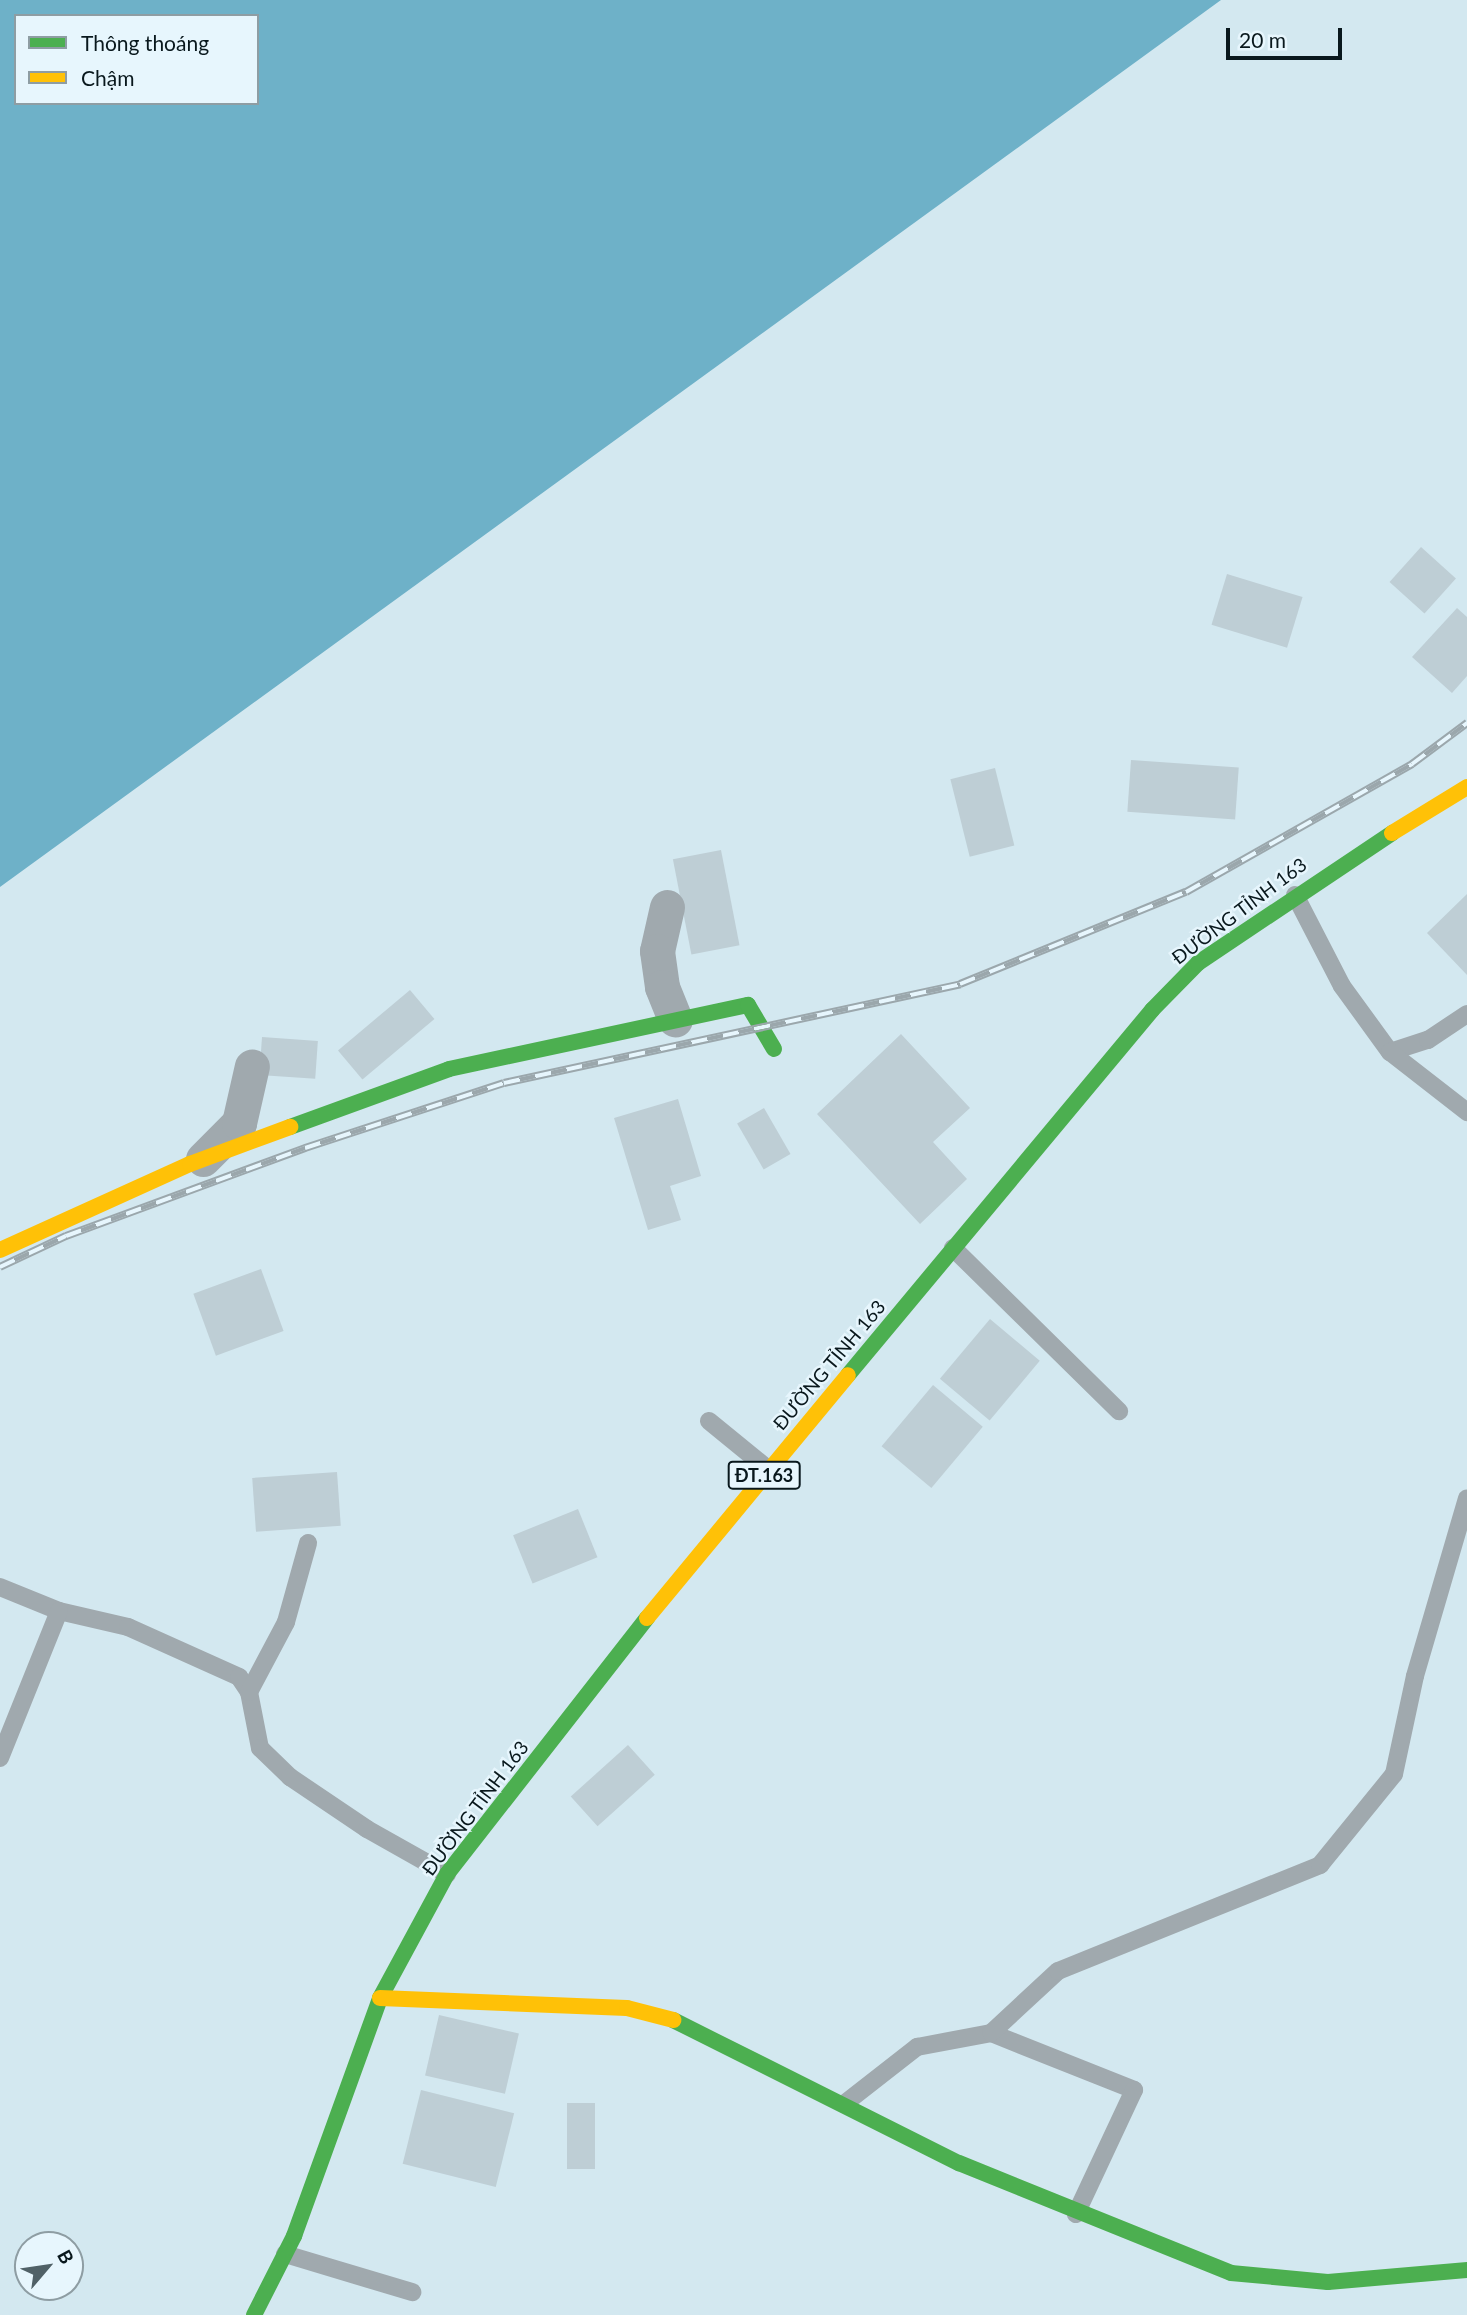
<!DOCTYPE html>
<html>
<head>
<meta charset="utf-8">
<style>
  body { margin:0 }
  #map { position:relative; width:1467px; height:2315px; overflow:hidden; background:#d3e8f0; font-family:Lato,sans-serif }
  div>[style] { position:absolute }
  .water>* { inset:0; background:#6eb1c8 }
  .building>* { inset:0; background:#beced5; transform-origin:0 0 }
  .lane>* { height:18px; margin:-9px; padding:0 9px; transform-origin:9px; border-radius:9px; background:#a0a9ae }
  .street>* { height:35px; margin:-17.5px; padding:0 17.5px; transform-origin:17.5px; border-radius:17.5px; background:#a0a9ae }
  .fast>* { height:16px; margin:-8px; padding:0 8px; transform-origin:8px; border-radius:8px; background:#4caf50 }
  .slow>* { height:16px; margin:-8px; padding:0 8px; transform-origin:8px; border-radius:8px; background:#ffc107 }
  .rail>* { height:8px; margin-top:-4px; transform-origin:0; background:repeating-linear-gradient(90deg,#e7f6fd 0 16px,#9ba7ac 0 32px); box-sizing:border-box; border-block:2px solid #9ba7ac }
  span { translate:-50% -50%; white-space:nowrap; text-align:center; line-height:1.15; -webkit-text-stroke:5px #e7f6fd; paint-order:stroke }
  .shield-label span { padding:2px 5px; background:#e7f6fd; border:2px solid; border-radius:5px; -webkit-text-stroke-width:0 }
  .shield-label { font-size:18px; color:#09181d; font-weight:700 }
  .street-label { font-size:19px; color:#09181d }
  .legend { position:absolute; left:14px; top:14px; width:245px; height:91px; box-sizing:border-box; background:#e7f6fd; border:2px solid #8e9da3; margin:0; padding:9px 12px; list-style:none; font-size:21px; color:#09181d }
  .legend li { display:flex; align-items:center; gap:14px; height:35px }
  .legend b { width:35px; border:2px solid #8e9da3 }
  .north { position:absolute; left:14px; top:2231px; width:70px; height:70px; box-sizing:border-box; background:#e7f6fd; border:2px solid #8e9da3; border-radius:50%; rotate:61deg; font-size:19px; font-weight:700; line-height:28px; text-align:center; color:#09181d }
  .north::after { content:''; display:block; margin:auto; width:24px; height:32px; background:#506167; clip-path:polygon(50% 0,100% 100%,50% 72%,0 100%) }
  .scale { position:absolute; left:1226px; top:28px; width:116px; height:32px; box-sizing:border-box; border:4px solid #09181d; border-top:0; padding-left:9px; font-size:21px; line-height:24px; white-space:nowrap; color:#09181d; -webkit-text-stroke:5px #e7f6fd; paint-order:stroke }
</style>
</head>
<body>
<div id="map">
  <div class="water">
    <div style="clip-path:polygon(evenodd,0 0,1221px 0,0 887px,0 0,16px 16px,257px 16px,257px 103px,16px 103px,16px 16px)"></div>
  </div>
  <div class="building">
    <div style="left:1421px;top:547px;width:47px;height:47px;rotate:42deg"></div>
    <div style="left:1227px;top:574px;width:79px;height:53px;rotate:17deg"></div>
    <div style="clip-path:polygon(1457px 608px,1467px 617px,1467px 676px,1452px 693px,1412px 657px)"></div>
    <div style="left:1131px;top:760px;width:108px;height:52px;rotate:4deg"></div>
    <div style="left:995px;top:768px;width:80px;height:46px;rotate:76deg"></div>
    <div style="left:721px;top:850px;width:97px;height:49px;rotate:79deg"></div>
    <div style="clip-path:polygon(1467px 894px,1467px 975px,1427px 933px)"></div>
    <div style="left:410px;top:990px;width:38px;height:94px;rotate:50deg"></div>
    <div style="clip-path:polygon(901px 1034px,970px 1108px,933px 1142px,967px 1179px,920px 1224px,817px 1114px)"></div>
    <div style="left:262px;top:1037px;width:56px;height:38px;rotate:4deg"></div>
    <div style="clip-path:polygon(678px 1099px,701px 1176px,670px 1186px,681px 1220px,648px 1230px,614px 1118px)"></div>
    <div style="left:764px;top:1108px;width:53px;height:31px;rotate:60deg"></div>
    <div style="left:261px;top:1269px;width:66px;height:72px;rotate:70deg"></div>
    <div style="left:990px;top:1319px;width:65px;height:78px;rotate:40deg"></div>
    <div style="left:933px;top:1385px;width:65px;height:80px;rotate:40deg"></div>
    <div style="left:337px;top:1472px;width:54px;height:85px;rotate:86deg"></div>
    <div style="left:578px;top:1509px;width:52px;height:70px;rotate:68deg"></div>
    <div style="left:628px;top:1745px;width:40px;height:77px;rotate:48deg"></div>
    <div style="left:439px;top:2015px;width:82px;height:62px;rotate:13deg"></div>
    <div style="left:421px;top:2090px;width:96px;height:76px;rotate:14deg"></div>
    <div style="left:567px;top:2103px;width:28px;height:66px"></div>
  </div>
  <div class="lane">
    <div style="left:1295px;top:895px;width:102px;rotate:62.7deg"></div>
    <div style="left:1342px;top:986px;width:82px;rotate:54deg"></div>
    <div style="left:1390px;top:1052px;width:40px;rotate:-18deg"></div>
    <div style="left:1428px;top:1040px;width:47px;rotate:-33.7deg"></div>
    <div style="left:1390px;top:1052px;width:98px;rotate:37.9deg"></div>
    <div style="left:953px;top:1248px;width:233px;rotate:44.5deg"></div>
    <div style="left:709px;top:1421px;width:77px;rotate:39.2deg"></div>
    <div style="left:0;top:1587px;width:64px;rotate:22.1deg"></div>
    <div style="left:59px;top:1611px;width:71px;rotate:13.1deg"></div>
    <div style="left:128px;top:1627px;width:122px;rotate:24.2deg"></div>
    <div style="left:239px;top:1677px;width:18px;rotate:56deg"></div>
    <div style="left:249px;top:1692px;width:57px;rotate:78.9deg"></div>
    <div style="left:260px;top:1748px;width:42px;rotate:44deg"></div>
    <div style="left:290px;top:1777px;width:93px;rotate:34deg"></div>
    <div style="left:367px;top:1829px;width:92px;rotate:29.4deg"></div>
    <div style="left:249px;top:1692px;width:79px;rotate:-62.1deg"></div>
    <div style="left:286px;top:1622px;width:82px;rotate:-74.4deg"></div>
    <div style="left:0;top:1758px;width:158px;rotate:-68.1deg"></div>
    <div style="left:991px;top:2033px;width:154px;rotate:21.7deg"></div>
    <div style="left:1134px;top:2090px;width:137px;rotate:115.1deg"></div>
    <div style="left:844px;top:2104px;width:93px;rotate:-38deg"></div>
    <div style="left:917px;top:2047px;width:75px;rotate:-10.7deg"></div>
    <div style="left:991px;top:2033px;width:91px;rotate:-42.8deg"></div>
    <div style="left:1058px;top:1971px;width:283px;rotate:-22deg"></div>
    <div style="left:1320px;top:1865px;width:117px;rotate:-50.9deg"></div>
    <div style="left:1394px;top:1774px;width:100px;rotate:-77.9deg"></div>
    <div style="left:1415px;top:1676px;width:185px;rotate:-73.7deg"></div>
    <div style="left:285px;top:2254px;width:133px;rotate:16.7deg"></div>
  </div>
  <div class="street">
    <div style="left:667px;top:907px;width:45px;rotate:102.8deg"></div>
    <div style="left:657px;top:951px;width:36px;rotate:82deg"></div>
    <div style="left:662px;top:987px;width:35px;rotate:68deg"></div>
    <div style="left:203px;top:1159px;width:51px;rotate:-45deg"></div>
    <div style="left:239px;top:1123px;width:58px;rotate:-77.2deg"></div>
  </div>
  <div class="fast">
    <div style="left:290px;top:1127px;width:169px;rotate:-20deg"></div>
    <div style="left:449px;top:1069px;width:306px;rotate:-12.1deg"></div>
    <div style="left:748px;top:1005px;width:51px;rotate:59.4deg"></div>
    <div style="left:848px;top:1375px;width:475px;rotate:-50.2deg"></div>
    <div style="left:1152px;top:1010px;width:66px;rotate:-45.6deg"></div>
    <div style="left:1198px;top:963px;width:234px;rotate:-33.8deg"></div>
    <div style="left:673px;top:2020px;width:320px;rotate:26.6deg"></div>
    <div style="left:959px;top:2163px;width:293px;rotate:22deg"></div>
    <div style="left:1231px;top:2273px;width:97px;rotate:5.3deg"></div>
    <div style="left:1328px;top:2282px;width:140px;rotate:-4.9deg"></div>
    <div style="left:254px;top:2315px;width:89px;rotate:-63.1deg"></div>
    <div style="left:294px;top:2236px;width:253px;rotate:-70.1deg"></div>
    <div style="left:380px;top:1998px;width:141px;rotate:-61.6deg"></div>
    <div style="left:447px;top:1874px;width:325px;rotate:-52deg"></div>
  </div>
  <div class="slow">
    <div style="left:1392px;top:833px;width:88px;rotate:-31.5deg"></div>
    <div style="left:0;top:1250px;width:209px;rotate:-24.4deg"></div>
    <div style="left:190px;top:1164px;width:107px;rotate:-20.3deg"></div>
    <div style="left:647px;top:1618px;width:315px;rotate:-50.4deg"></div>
    <div style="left:380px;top:1998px;width:247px;rotate:2.3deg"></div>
    <div style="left:627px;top:2008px;width:48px;rotate:14.6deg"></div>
  </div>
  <div class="rail">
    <div style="left:0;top:1267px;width:73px;rotate:-25.2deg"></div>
    <div style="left:66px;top:1236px;width:255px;rotate:-20.2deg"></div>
    <div style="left:305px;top:1148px;width:209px;rotate:-18.1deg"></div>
    <div style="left:504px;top:1083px;width:467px;rotate:-12.2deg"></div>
    <div style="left:960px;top:984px;width:244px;rotate:-22.2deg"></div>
    <div style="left:1186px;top:892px;width:260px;rotate:-29.5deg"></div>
    <div style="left:1412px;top:764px;width:69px;rotate:-36.7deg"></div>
  </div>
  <div class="shield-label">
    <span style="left:764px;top:1475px">ĐT.163</span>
  </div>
  <div class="street-label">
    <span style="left:1239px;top:911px;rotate:-37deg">ĐƯỜNG TỈNH 163</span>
    <span style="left:829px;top:1365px;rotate:-50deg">ĐƯỜNG TỈNH 163</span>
    <span style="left:475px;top:1808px;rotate:-53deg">ĐƯỜNG TỈNH 163</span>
  </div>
  <ul class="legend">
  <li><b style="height:9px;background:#4caf50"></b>Thông thoáng</li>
  <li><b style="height:9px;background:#ffc107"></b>Chậm</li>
  </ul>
  <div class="north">B</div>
  <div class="scale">20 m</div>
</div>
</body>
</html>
